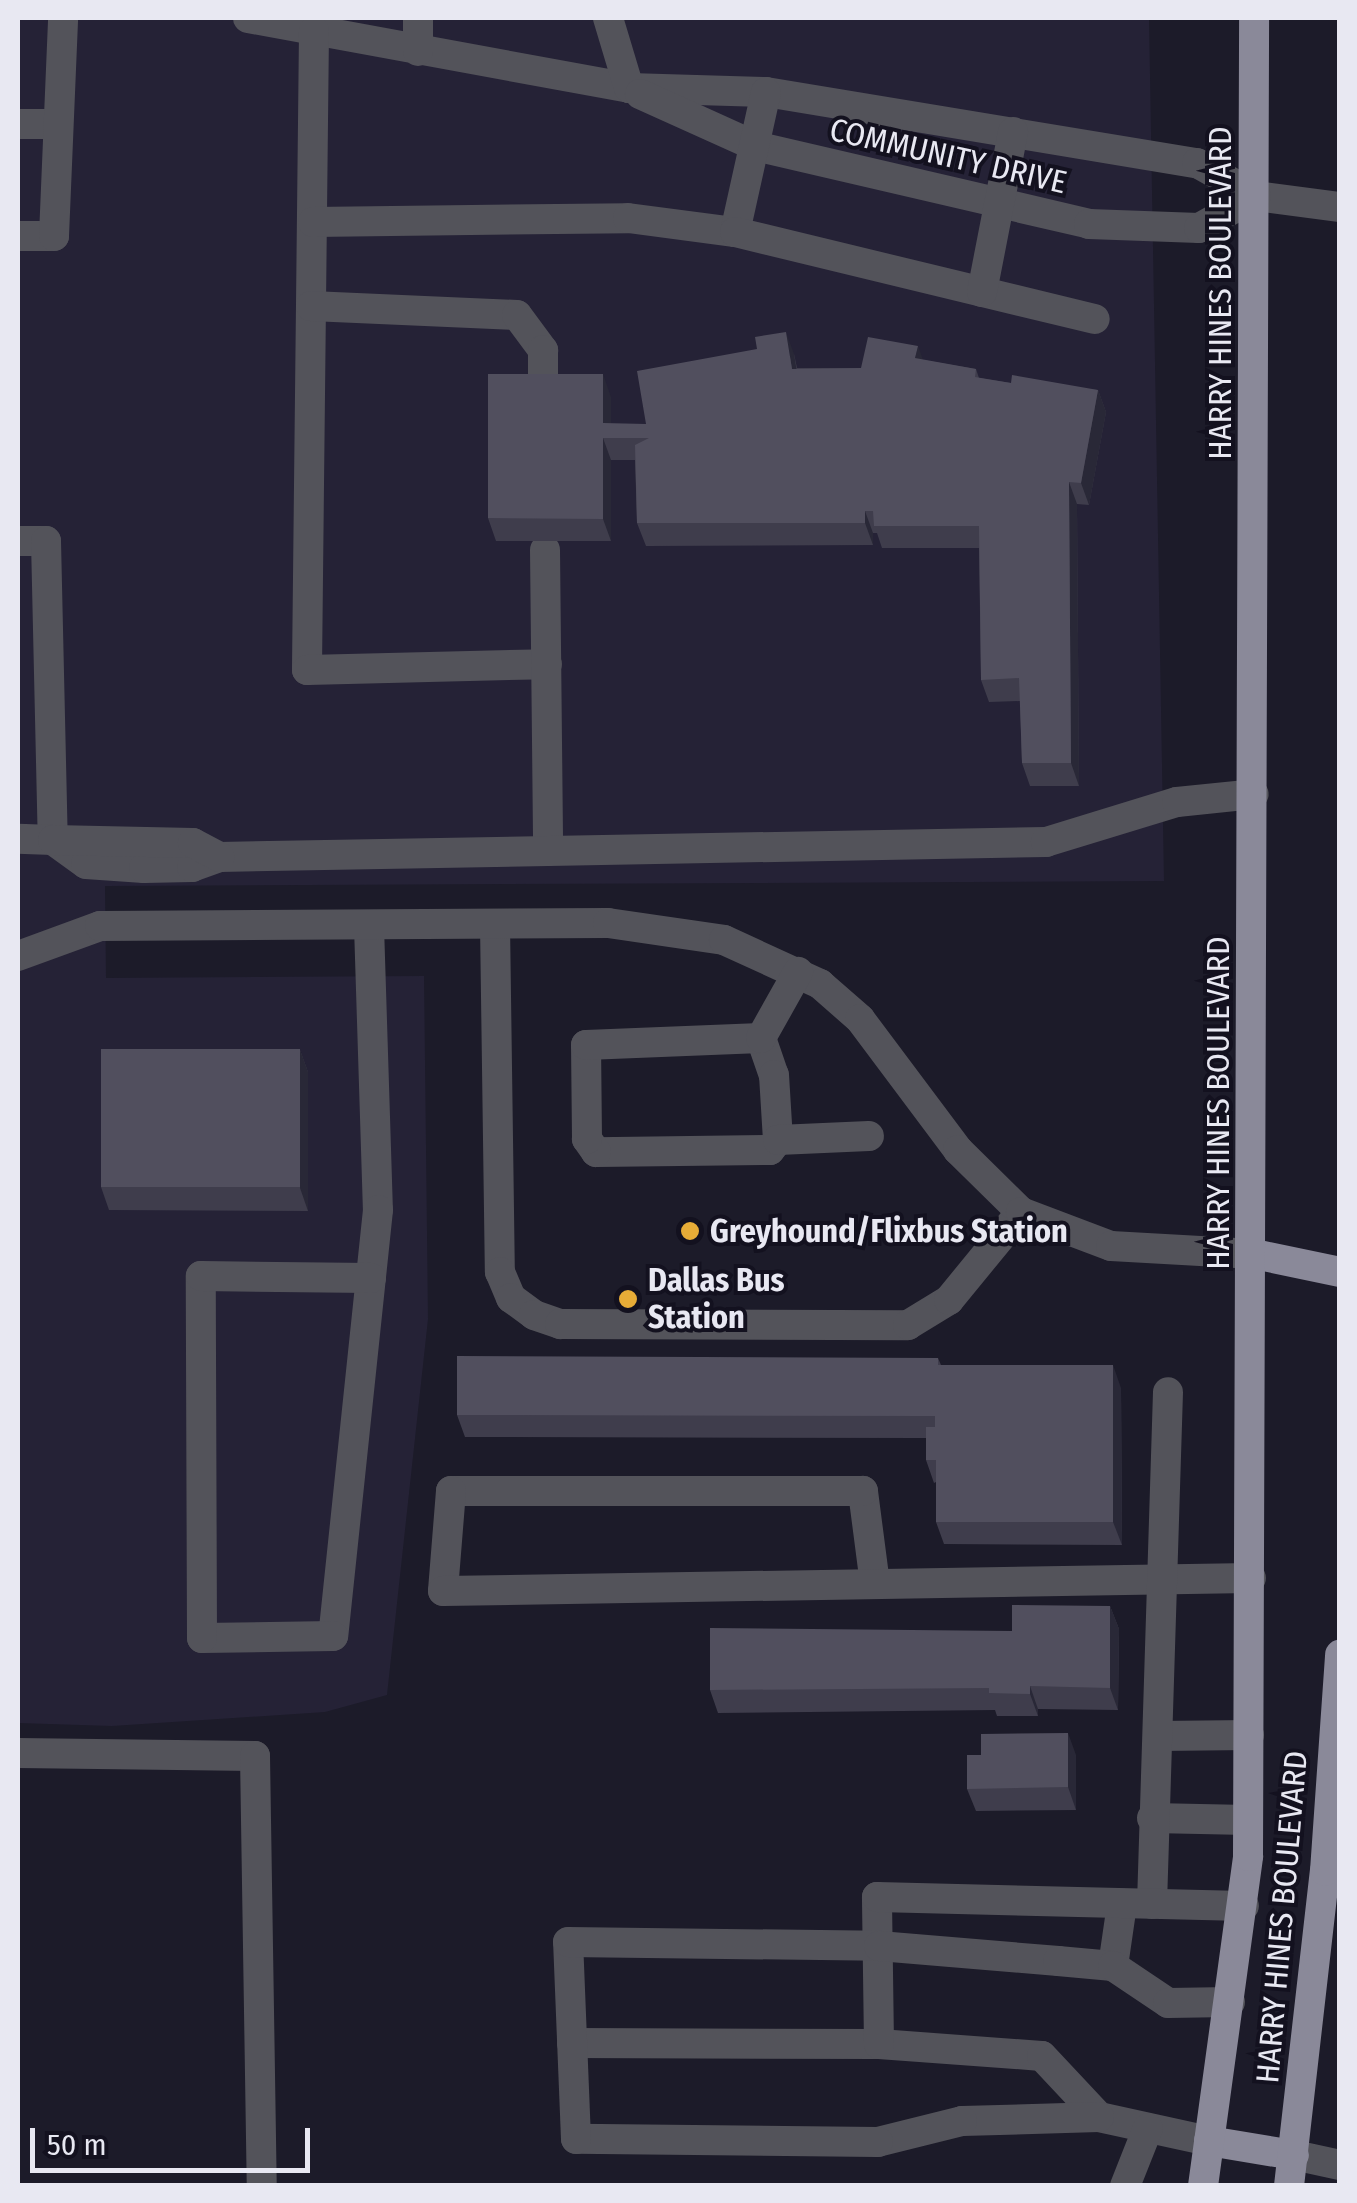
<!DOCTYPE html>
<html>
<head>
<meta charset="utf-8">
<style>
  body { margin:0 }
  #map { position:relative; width:1357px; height:2203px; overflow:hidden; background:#1c1b29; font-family:"Fira Sans Condensed",sans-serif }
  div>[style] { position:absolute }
  .built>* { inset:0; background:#252236 }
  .minor>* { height:30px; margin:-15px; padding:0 15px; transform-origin:15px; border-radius:15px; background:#53535a }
  .major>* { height:30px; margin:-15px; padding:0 15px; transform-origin:15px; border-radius:15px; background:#8a8999 }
  .wall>* { inset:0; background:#3f3d4c }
  .shaded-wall>* { inset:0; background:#292837 }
  .building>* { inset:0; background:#514f5e; transform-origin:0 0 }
  .dots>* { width:28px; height:28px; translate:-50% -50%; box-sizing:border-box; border:5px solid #13111f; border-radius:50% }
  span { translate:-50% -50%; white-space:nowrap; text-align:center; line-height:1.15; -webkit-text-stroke:8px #13111f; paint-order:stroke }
  .street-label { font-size:32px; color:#e8e8f2 }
  .poi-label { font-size:32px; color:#e8e8f2; font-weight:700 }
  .left { translate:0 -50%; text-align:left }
  .frame { position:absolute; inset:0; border:20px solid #e8e8f2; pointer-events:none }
  .scale { position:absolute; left:30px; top:2128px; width:280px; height:45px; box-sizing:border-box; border:5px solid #e8e8f2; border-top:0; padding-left:12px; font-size:30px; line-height:35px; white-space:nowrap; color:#e8e8f2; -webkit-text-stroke:8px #13111f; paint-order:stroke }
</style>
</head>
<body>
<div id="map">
  <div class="built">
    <div style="clip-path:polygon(18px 18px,1149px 18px,1164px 881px,105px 886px,106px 978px,424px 976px,428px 1319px,387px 1695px,325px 1712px,112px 1726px,18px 1723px)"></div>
  </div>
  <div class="minor">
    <div style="left:248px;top:18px;width:387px;rotate:10.4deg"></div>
    <div style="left:629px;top:88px;width:137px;rotate:1.7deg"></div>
    <div style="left:766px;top:92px;width:437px;rotate:9.4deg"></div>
    <div style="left:1197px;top:163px;width:68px;rotate:29.2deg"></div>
    <div style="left:1256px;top:196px;width:85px;rotate:7.5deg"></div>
    <div style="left:418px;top:18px;width:33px;rotate:90deg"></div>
    <div style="left:608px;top:18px;width:73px;rotate:73.3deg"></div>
    <div style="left:314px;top:31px;width:639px;rotate:90.63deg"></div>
    <div style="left:307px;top:670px;width:240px;rotate:-1.4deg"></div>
    <div style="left:640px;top:94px;width:126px;rotate:24.3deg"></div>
    <div style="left:755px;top:146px;width:343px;rotate:13.1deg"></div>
    <div style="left:1089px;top:224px;width:110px;rotate:2.1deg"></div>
    <div style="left:1199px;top:228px;width:65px;rotate:-29.3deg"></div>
    <div style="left:18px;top:124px;width:39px"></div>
    <div style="left:313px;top:222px;width:315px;rotate:-0.7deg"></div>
    <div style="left:628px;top:218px;width:108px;rotate:7.5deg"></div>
    <div style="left:735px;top:232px;width:143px;rotate:-77.5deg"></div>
    <div style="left:735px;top:232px;width:370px;rotate:13.6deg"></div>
    <div style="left:18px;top:236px;width:36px"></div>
    <div style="left:54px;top:236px;width:218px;rotate:-87.6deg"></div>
    <div style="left:982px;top:292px;width:163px;rotate:-79deg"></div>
    <div style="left:311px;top:306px;width:206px;rotate:2.5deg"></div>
    <div style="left:517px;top:315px;width:44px;rotate:53.4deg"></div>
    <div style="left:543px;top:350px;width:37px;rotate:90deg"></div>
    <div style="left:18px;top:541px;width:28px"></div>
    <div style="left:46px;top:541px;width:299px;rotate:88.7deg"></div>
    <div style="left:53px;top:840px;width:35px;rotate:-178deg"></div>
    <div style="left:545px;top:550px;width:301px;rotate:89.4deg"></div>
    <div style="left:53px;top:840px;width:41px;rotate:36deg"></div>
    <div style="left:86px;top:864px;width:58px;rotate:3.9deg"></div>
    <div style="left:144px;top:868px;width:48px;rotate:-1.2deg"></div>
    <div style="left:192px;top:867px;width:29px;rotate:-20deg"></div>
    <div style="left:219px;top:857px;width:827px;rotate:-1.04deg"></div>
    <div style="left:1046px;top:842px;width:137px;rotate:-17deg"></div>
    <div style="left:1177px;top:802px;width:77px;rotate:-5.9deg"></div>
    <div style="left:53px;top:840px;width:140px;rotate:1.2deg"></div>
    <div style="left:193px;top:843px;width:30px;rotate:28deg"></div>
    <div style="left:495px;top:924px;width:348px;rotate:89.2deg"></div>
    <div style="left:500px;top:1272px;width:28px;rotate:67deg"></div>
    <div style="left:511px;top:1298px;width:29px;rotate:36deg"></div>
    <div style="left:534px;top:1315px;width:28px;rotate:19deg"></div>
    <div style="left:560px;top:1324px;width:348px;rotate:0.2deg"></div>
    <div style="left:908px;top:1325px;width:48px;rotate:-31.4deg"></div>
    <div style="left:949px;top:1300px;width:114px;rotate:-50.7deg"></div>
    <div style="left:369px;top:926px;width:284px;rotate:88.2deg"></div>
    <div style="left:378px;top:1210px;width:428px;rotate:96deg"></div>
    <div style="left:333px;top:1636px;width:131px;rotate:179.1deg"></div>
    <div style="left:202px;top:1638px;width:362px;rotate:-90.2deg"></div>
    <div style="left:201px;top:1276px;width:170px;rotate:0.7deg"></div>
    <div style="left:18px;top:956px;width:87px;rotate:-20.1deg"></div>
    <div style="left:100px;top:926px;width:508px;rotate:-0.34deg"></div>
    <div style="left:608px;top:923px;width:117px;rotate:8.3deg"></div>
    <div style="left:724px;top:940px;width:106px;rotate:24.6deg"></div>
    <div style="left:820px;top:984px;width:53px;rotate:41.2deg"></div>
    <div style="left:860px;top:1019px;width:164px;rotate:53.2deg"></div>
    <div style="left:958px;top:1150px;width:88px;rotate:44.5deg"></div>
    <div style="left:1021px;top:1212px;width:96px;rotate:20.7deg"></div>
    <div style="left:1111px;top:1246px;width:143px;rotate:3.2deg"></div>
    <div style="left:761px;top:1038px;width:39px;rotate:71deg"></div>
    <div style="left:774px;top:1075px;width:65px;rotate:86.5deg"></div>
    <div style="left:778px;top:1140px;width:13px;rotate:129deg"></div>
    <div style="left:770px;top:1150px;width:174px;rotate:179.3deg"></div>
    <div style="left:596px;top:1152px;width:16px;rotate:-125deg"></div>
    <div style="left:587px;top:1139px;width:94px;rotate:-90.6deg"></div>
    <div style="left:586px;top:1045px;width:175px;rotate:-2.3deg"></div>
    <div style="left:761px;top:1038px;width:76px;rotate:-60.7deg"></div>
    <div style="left:778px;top:1140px;width:91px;rotate:-2.5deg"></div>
    <div style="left:875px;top:1584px;width:94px;rotate:-97.4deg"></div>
    <div style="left:863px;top:1491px;width:412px;rotate:180deg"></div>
    <div style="left:451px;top:1491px;width:100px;rotate:94.6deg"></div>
    <div style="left:443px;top:1591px;width:808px;rotate:-0.92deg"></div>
    <div style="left:1158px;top:1736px;width:91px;rotate:-0.6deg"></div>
    <div style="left:18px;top:1753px;width:237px;rotate:0.7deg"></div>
    <div style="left:255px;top:1756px;width:430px;rotate:89.1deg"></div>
    <div style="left:1152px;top:1818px;width:96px;rotate:1.2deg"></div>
    <div style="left:1152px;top:1904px;width:512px;rotate:-88.21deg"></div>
    <div style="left:1113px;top:1966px;width:63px;rotate:-81.7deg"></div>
    <div style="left:572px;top:2043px;width:307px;rotate:0.2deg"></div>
    <div style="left:879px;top:2044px;width:163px;rotate:4.2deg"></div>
    <div style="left:1042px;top:2056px;width:83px;rotate:46.9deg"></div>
    <div style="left:1099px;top:2117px;width:113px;rotate:12.3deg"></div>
    <div style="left:879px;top:2044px;width:147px;rotate:-90.8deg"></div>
    <div style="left:877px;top:1897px;width:367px;rotate:1.4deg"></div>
    <div style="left:1099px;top:2117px;width:137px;rotate:178.3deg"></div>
    <div style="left:962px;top:2121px;width:87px;rotate:166deg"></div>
    <div style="left:878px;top:2142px;width:302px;rotate:-179.4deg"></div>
    <div style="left:576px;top:2139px;width:197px;rotate:-92.3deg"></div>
    <div style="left:568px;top:1942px;width:311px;rotate:0.7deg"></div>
    <div style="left:879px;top:1946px;width:180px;rotate:4.8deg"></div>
    <div style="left:1058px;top:1961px;width:55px;rotate:5.2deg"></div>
    <div style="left:1113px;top:1966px;width:66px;rotate:33.9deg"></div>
    <div style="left:1168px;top:2003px;width:62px;rotate:-0.9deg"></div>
    <div style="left:1294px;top:2155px;width:47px;rotate:12.3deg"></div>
    <div style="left:1125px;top:2186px;width:62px;rotate:-68.4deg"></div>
  </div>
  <div class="major">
    <div style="left:1254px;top:1254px;width:88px;rotate:11.8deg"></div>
    <div style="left:1209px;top:2141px;width:86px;rotate:9.4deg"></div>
    <div style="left:1203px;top:2186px;width:333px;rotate:-82.2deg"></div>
    <div style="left:1248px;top:1856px;width:1838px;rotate:-89.81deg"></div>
    <div style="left:1289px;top:2186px;width:317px;rotate:-83.5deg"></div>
    <div style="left:1325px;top:1871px;width:217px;rotate:-86deg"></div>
  </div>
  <div class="wall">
    <div style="clip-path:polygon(794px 354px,797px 368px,861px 368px,923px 360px,976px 369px,979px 378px,1011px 383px,1098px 390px,1106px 412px,1089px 505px,1077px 504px,1079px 786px,1030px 786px,1022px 763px,1020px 701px,989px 702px,981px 680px,979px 548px,882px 548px,877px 533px,873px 533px,873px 545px,646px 546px,637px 523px,635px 460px,611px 460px,611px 541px,496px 541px,488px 518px,611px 397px,611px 424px,646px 424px)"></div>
    <div style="clip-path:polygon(300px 1050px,308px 1072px,308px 1211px,109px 1210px,101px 1187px)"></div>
    <div style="clip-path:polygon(938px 1358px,941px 1365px,1121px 1388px,1122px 1545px,944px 1544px,936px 1522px,936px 1482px,934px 1483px,926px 1460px,926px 1438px,465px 1437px,457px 1415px)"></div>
    <div style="clip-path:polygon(1110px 1606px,1119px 1629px,1118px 1710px,1038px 1709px,1038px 1716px,997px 1716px,995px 1710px,718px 1713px,710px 1690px,1012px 1631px)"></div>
    <div style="clip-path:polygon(1076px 1755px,1076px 1810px,976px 1811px,967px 1789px)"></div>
  </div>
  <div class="shaded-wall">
    <div style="clip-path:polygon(786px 332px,794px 354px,800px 391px,792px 369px)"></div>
    <div style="clip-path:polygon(918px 346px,926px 368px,915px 358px)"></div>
    <div style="clip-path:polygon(603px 374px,611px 397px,611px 438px,603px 423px)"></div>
    <div style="clip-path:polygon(1098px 390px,1106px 412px,1089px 505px,1081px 483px)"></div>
    <div style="clip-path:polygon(603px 438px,611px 460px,611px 541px,603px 519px)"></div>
    <div style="clip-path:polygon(1069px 482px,1077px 504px,1079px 786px,1071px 763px)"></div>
    <div style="clip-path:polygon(865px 511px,873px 533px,873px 545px,865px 523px)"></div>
    <div style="clip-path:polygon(300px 1050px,308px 1072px,308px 1211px,300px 1188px)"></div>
    <div style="clip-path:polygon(1113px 1365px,1121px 1388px,1122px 1545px,1113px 1522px)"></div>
    <div style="clip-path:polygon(1110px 1606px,1119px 1629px,1118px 1710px,1110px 1688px)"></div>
    <div style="clip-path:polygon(1030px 1686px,1038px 1709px,1038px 1716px,1030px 1694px)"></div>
    <div style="clip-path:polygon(1068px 1733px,1076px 1755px,1076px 1810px,1068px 1787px)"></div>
  </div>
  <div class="building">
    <div style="clip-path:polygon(786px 332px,792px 369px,861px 368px,868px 337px,918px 346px,915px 358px,976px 369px,975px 377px,1011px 383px,1012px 375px,1098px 390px,1081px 483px,1069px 482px,1071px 763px,1022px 763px,1019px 678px,981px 680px,979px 526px,874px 526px,873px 511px,865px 511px,865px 523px,637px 523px,635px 445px,649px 438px,603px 438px,603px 519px,488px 518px,488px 374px,603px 374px,603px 423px,646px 424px,637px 371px,757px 349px,755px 337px)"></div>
    <div style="left:101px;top:1049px;width:199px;height:138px"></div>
    <div style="clip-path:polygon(457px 1356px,938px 1358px,938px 1365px,1113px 1365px,1113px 1522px,936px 1522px,936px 1460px,926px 1460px,926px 1427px,935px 1427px,935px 1416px,457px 1415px)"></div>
    <div style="clip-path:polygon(1012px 1605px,1110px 1606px,1110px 1688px,1030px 1686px,1030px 1694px,989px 1693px,989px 1688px,710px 1690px,710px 1628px,1012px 1631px)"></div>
    <div style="clip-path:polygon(1068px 1733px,1068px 1787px,967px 1789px,967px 1755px,981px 1755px,981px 1734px)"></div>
  </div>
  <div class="dots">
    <div style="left:690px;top:1231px;background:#e7ac37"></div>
    <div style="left:628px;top:1299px;background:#e7ac37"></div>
  </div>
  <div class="street-label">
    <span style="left:948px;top:156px;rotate:13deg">COMMUNITY DRIVE</span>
    <span style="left:1220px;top:293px;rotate:-90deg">HARRY HINES BOULEVARD</span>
    <span style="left:1218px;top:1103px;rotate:-90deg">HARRY HINES BOULEVARD</span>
    <span style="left:1282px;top:1917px;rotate:-85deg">HARRY HINES BOULEVARD</span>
  </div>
  <div class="poi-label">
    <span class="left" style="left:710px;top:1231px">Greyhound/Flixbus Station</span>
    <span class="left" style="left:648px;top:1299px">Dallas Bus<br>Station</span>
  </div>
  <div class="frame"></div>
  <div class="scale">50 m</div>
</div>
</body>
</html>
